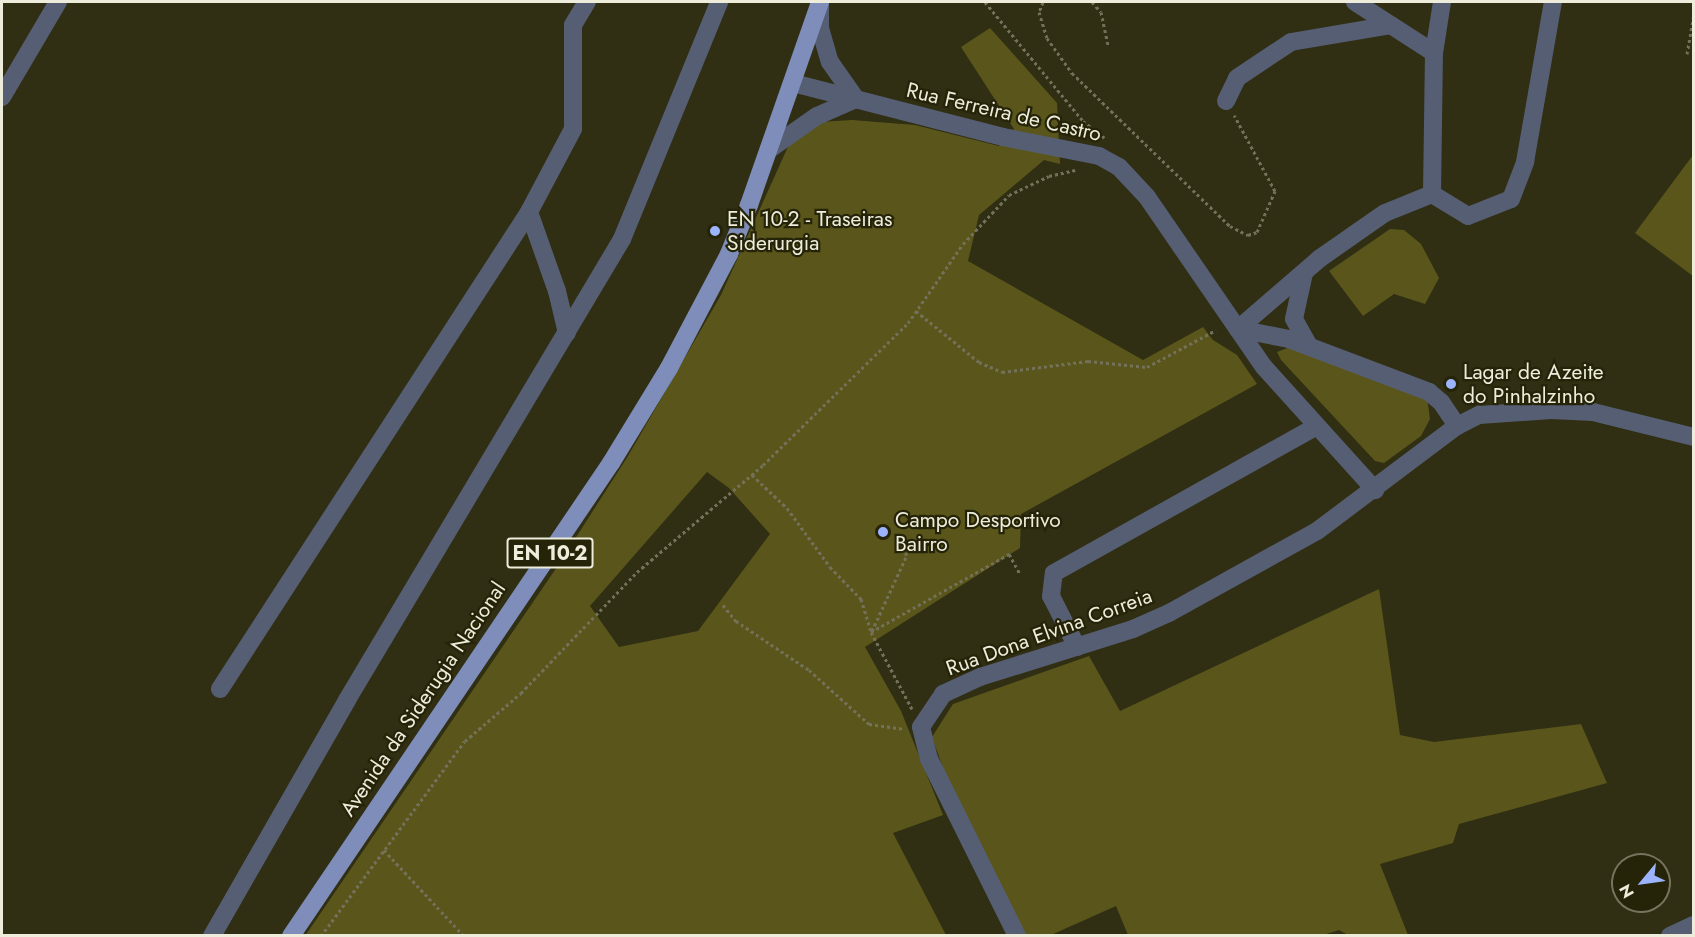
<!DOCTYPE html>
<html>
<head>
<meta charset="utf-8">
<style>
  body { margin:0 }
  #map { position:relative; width:1695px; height:937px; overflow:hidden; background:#302e13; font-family:Jost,sans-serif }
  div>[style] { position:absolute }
  .green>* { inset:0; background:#5a561b }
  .path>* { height:3px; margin-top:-1.5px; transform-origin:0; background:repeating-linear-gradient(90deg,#73715a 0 3px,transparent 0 6px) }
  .minor>* { height:18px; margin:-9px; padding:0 9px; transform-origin:9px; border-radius:9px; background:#565e73 }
  .major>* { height:18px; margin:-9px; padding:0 9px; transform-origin:9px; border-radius:9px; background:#7e8db9 }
  .dots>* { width:16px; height:16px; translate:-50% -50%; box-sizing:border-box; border:3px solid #262408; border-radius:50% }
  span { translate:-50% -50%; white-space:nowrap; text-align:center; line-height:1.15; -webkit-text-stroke:4.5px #262408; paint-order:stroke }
  .shield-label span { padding:2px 4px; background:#262408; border:2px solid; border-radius:4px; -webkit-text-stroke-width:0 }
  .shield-label { font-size:20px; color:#eeeddc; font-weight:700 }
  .street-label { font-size:21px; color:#eeeddc }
  .poi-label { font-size:21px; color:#eeeddc }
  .left { translate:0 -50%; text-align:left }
  .frame { position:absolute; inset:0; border:3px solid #eeeddc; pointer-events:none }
  .north { position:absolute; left:1611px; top:853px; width:60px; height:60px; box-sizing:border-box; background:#262408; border:2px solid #76745d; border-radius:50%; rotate:241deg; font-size:16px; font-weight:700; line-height:24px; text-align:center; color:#eeeddc }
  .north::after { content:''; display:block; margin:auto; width:21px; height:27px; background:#9cb4fd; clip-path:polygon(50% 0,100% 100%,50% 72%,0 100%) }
</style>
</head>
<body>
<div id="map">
  <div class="green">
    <div style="clip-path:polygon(evenodd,990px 28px,1057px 103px,1060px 164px,1044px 160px,979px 215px,968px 261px,1143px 360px,1203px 327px,1213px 340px,1237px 355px,1257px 384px,1021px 514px,1020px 548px,865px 647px,901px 711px,943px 815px,893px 833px,946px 935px,305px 936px,557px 567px,628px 456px,721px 295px,791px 140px,819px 122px,852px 120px,915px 125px,999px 146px,1014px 129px,961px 47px,990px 28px,707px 472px,729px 488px,770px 534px,698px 631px,619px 647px,590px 606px,707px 472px)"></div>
    <div style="clip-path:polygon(1693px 155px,1693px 276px,1635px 233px)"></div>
    <div style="clip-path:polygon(1390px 229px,1404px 230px,1421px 244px,1439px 278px,1425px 304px,1394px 294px,1363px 316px,1329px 271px)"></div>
    <div style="clip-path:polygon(1290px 347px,1427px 397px,1430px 419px,1421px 436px,1384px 463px,1375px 461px,1281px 360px,1277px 352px)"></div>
    <div style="clip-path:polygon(1379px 589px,1400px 735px,1434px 742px,1581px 724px,1607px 783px,1459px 824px,1453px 843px,1380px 864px,1408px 935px,1348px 935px,1339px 930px,1320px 936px,1128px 935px,1116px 906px,1051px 935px,1023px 935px,953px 796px,932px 737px,953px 704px,1089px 656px,1120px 711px)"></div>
  </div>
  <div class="path">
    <div style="left:985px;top:2px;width:154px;rotate:50.5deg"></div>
    <div style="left:1083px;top:121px;width:29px;rotate:38deg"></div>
    <div style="left:1043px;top:2px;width:11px;rotate:112deg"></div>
    <div style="left:1039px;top:12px;width:27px;rotate:73deg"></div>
    <div style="left:1047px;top:38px;width:43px;rotate:54.5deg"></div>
    <div style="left:1072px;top:73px;width:220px;rotate:44.1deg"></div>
    <div style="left:1230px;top:226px;width:20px;rotate:27deg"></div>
    <div style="left:1248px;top:235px;width:9px;rotate:-18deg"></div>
    <div style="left:1257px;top:232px;width:45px;rotate:-66.3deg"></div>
    <div style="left:1275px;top:191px;width:86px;rotate:-118.3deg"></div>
    <div style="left:1092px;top:2px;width:13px;rotate:48deg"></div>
    <div style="left:1101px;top:12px;width:34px;rotate:78deg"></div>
    <div style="left:1687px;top:54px;width:41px;rotate:-80.1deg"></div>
    <div style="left:916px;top:311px;width:81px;rotate:39deg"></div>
    <div style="left:979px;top:362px;width:25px;rotate:23deg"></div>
    <div style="left:1002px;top:372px;width:87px;rotate:-7.3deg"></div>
    <div style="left:1088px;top:361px;width:59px;rotate:5.8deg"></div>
    <div style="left:1147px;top:367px;width:78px;rotate:-28.2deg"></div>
    <div style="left:752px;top:475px;width:48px;rotate:43.3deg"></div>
    <div style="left:787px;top:508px;width:73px;rotate:53.9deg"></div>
    <div style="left:830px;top:567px;width:45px;rotate:45.9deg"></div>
    <div style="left:861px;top:599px;width:34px;rotate:73deg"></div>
    <div style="left:723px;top:605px;width:21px;rotate:51deg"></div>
    <div style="left:736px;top:621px;width:88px;rotate:33.9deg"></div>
    <div style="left:809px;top:670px;width:81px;rotate:42deg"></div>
    <div style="left:869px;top:724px;width:36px;rotate:8deg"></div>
    <div style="left:872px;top:631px;width:84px;rotate:-65.3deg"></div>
    <div style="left:907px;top:555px;width:6px;rotate:-135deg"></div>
    <div style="left:912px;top:709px;width:87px;rotate:-118deg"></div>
    <div style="left:871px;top:632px;width:159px;rotate:-29.5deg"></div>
    <div style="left:1009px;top:554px;width:23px;rotate:61deg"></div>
    <div style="left:384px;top:850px;width:117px;rotate:47.1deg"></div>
    <div style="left:321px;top:936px;width:242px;rotate:-53.6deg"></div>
    <div style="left:465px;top:741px;width:74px;rotate:-40.6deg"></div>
    <div style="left:521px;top:693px;width:168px;rotate:-46.2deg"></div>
    <div style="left:637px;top:572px;width:165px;rotate:-40.3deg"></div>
    <div style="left:763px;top:465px;width:203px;rotate:-44.4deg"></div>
    <div style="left:908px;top:323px;width:96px;rotate:-55.2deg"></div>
    <div style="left:963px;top:244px;width:67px;rotate:-46.8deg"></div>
    <div style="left:1009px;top:195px;width:44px;rotate:-25.4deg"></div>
    <div style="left:1049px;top:176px;width:27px;rotate:-13deg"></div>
  </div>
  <div class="minor">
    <div style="left:1355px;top:2px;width:94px;rotate:32.8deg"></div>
    <div style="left:820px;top:6px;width:22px;rotate:90deg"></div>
    <div style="left:820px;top:28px;width:35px;rotate:74deg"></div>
    <div style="left:830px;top:62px;width:45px;rotate:54.9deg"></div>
    <div style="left:793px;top:83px;width:217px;rotate:14.4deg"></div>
    <div style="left:1003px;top:137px;width:98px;rotate:11.2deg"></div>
    <div style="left:1099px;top:156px;width:23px;rotate:29deg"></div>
    <div style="left:1119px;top:167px;width:41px;rotate:47deg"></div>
    <div style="left:1147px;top:197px;width:206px;rotate:55.5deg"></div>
    <div style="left:1264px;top:367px;width:166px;rotate:47.9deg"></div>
    <div style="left:2px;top:97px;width:110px;rotate:-59.5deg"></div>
    <div style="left:1226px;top:101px;width:25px;rotate:-64deg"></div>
    <div style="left:1237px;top:78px;width:65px;rotate:-33.7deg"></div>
    <div style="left:1291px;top:42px;width:101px;rotate:-9.6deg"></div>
    <div style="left:770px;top:149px;width:57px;rotate:-35.1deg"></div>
    <div style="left:817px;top:116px;width:43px;rotate:-23.6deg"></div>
    <div style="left:1432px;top:194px;width:42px;rotate:31.4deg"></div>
    <div style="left:1468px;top:216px;width:46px;rotate:-21.6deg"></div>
    <div style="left:1511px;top:199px;width:40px;rotate:-69deg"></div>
    <div style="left:1525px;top:162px;width:162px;rotate:-80.1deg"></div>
    <div style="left:529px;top:212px;width:84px;rotate:70.5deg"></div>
    <div style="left:557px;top:291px;width:43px;rotate:76.6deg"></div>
    <div style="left:1304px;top:273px;width:47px;rotate:102.3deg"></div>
    <div style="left:1294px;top:319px;width:31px;rotate:61deg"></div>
    <div style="left:1238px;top:329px;width:107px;rotate:-40.8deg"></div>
    <div style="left:1319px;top:259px;width:80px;rotate:-34.9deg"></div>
    <div style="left:1385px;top:213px;width:51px;rotate:-22deg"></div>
    <div style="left:1432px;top:194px;width:141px;rotate:-89.2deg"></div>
    <div style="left:1434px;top:53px;width:52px;rotate:-81.1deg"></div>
    <div style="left:1238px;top:329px;width:52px;rotate:11.1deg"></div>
    <div style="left:1289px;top:339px;width:150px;rotate:20.7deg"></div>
    <div style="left:1429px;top:392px;width:16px;rotate:40deg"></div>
    <div style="left:1441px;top:402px;width:29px;rotate:56deg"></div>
    <div style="left:1077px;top:647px;width:57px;rotate:-117deg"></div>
    <div style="left:1051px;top:596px;width:23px;rotate:-83deg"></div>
    <div style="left:1054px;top:573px;width:299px;rotate:-29.2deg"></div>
    <div style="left:220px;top:689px;width:568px;rotate:-57.06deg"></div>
    <div style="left:529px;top:212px;width:94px;rotate:-62.1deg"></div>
    <div style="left:573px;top:129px;width:104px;rotate:-90deg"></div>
    <div style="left:573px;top:25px;width:27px;rotate:-59deg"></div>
    <div style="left:212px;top:936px;width:272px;rotate:-60.2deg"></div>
    <div style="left:347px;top:700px;width:537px;rotate:-59.18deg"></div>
    <div style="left:622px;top:239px;width:256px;rotate:-67.7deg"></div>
    <div style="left:1017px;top:936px;width:198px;rotate:-116.4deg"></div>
    <div style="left:929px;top:759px;width:33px;rotate:-104deg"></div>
    <div style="left:921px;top:727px;width:40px;rotate:-56deg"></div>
    <div style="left:943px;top:694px;width:41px;rotate:-24.7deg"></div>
    <div style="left:980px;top:677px;width:160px;rotate:-17.4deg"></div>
    <div style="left:1133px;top:629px;width:39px;rotate:-24deg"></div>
    <div style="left:1169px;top:613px;width:169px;rotate:-29deg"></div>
    <div style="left:1317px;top:531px;width:175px;rotate:-36.9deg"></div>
    <div style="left:1457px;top:426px;width:25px;rotate:-27deg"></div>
    <div style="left:1479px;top:415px;width:72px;rotate:-4deg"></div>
    <div style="left:1551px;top:410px;width:42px;rotate:2.7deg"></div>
    <div style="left:1593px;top:412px;width:104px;rotate:13.9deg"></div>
    <div style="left:1670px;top:936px;width:26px;rotate:-25deg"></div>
  </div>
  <div class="major">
    <div style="left:291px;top:936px;width:571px;rotate:-55.92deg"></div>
    <div style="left:611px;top:463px;width:111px;rotate:-58.6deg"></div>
    <div style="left:669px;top:368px;width:129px;rotate:-62.2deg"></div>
    <div style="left:729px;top:254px;width:53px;rotate:-67.8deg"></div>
    <div style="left:749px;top:205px;width:215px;rotate:-70.7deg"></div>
  </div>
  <div class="dots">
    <div style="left:715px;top:231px;background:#9cb4fd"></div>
    <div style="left:1451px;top:384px;background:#9cb4fd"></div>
    <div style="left:883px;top:532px;background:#9cb4fd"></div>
  </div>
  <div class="shield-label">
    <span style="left:550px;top:553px">EN 10-2</span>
  </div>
  <div class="street-label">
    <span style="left:1004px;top:112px;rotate:13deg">Rua Ferreira de Castro</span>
    <span style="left:1049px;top:632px;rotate:-20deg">Rua Dona Elvina Correia</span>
    <span style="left:423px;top:699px;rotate:-56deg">Avenida da Siderugia Nacional</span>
  </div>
  <div class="poi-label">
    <span class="left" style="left:727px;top:231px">EN 10-2 - Traseiras<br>Siderurgia</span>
    <span class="left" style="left:1463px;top:384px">Lagar de Azeite<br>do Pinhalzinho</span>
    <span class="left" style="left:895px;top:532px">Campo Desportivo<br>Bairro</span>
  </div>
  <div class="frame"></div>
  <div class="north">N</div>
</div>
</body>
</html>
